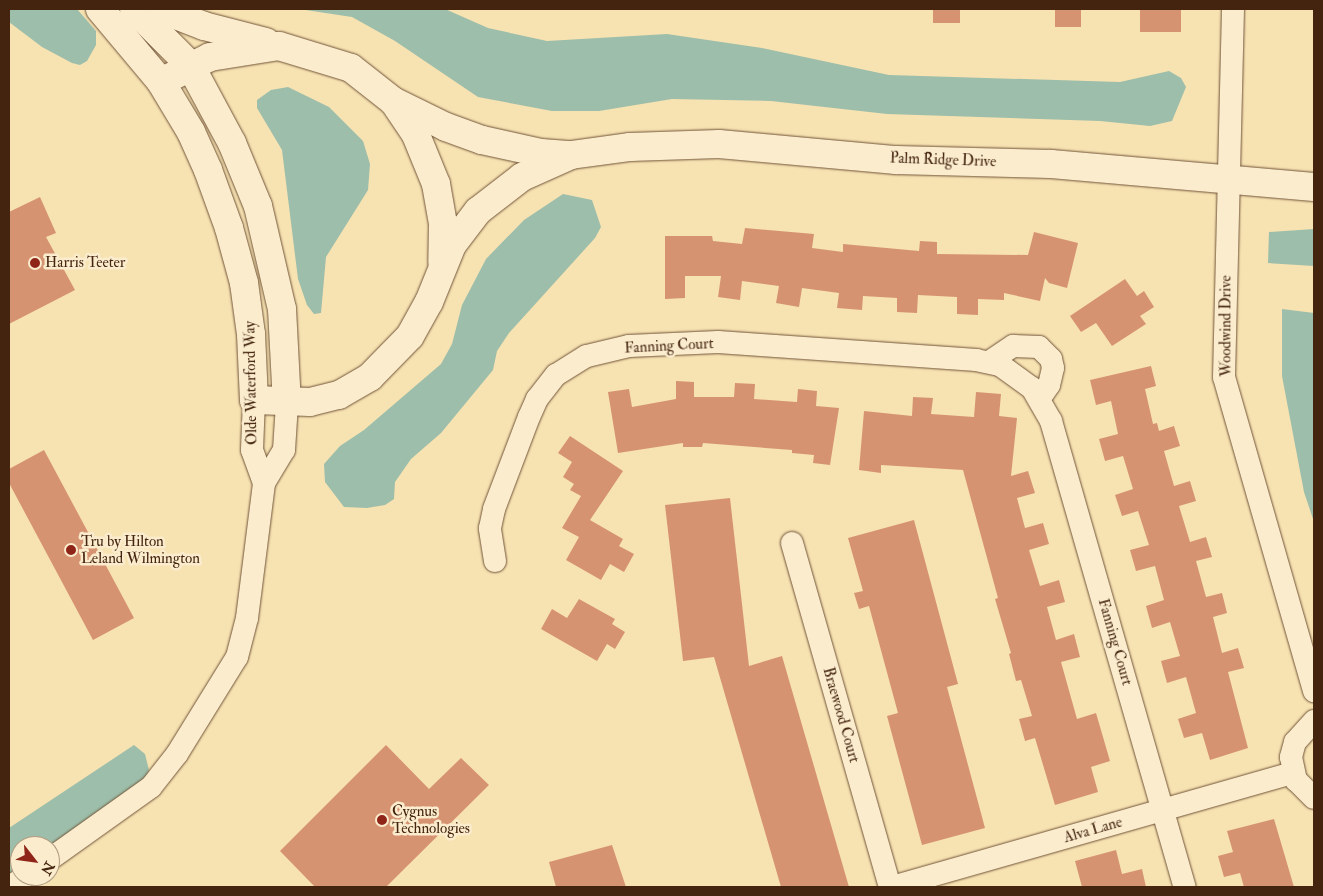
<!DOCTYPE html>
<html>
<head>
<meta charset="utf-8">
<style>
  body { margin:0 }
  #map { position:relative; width:1323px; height:896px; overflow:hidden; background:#f7e2b2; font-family:"IM FELL Double Pica",serif }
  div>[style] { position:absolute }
  .water>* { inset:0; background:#9dbeaa }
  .building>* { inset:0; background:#d69372; transform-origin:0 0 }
  .roads { filter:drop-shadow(0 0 1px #715438) drop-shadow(0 0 1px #715438) }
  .street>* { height:22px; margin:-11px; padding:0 11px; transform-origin:11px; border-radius:11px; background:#faeccd }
  .secondary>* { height:28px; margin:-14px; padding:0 14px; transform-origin:14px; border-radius:14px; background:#faeccd }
  .dots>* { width:14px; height:14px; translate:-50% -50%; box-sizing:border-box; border:2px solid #faeccd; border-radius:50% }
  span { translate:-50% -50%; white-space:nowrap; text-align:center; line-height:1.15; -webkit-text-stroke:5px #faeccd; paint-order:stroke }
  .street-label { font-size:15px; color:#44240f }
  .poi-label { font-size:15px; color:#44240f }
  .left { translate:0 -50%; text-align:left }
  .frame { position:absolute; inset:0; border:10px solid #44240f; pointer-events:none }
  .north { position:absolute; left:10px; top:836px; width:50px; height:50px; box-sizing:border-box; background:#faeccd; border:1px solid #b19c81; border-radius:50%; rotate:120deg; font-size:14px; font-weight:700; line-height:20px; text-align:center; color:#44240f }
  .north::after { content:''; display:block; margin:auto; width:18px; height:22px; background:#8f2418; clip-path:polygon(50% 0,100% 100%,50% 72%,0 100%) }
</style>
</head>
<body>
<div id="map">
  <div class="water">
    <div style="clip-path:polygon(9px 9px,77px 9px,96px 31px,96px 45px,87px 61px,80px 65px,72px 63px,42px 47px,9px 22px)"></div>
    <div style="clip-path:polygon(299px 9px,445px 9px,488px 28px,547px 41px,667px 34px,762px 48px,889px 75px,1120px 82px,1169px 71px,1181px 78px,1186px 87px,1172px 121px,1150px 126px,1100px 121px,887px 114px,771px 101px,672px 99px,599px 111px,552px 111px,478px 97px,395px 41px,352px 17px)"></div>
    <div style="clip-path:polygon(288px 87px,329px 107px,363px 141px,370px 164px,368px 190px,326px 257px,321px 313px,314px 314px,307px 305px,298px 279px,282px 150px,257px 108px,257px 100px,271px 90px)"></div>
    <div style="clip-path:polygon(563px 194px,592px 200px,601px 227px,595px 238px,509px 333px,497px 351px,493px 370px,441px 433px,411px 459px,395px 482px,394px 499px,385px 505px,367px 508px,344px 507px,325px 482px,324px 464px,340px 446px,364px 430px,441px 364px,452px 344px,462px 305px,486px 259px,524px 220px)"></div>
    <div style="clip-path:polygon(1314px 229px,1314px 266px,1268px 263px,1269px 232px)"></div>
    <div style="clip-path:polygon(1282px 309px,1314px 313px,1314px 522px,1304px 492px,1282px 376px)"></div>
    <div style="clip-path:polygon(134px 745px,145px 754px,149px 770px,143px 786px,50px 846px,20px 846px,20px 871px,9px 879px,9px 828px)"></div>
  </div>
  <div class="building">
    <div style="left:933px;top:9px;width:27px;height:14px"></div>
    <div style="left:1055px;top:9px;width:26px;height:18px"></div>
    <div style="left:1140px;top:9px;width:41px;height:23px"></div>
    <div style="clip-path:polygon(40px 197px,56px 233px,46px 237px,75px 290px,9px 324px,9px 212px)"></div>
    <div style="clip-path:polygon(745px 228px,814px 234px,812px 248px,843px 252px,843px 244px,919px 251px,920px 241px,937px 242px,937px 254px,1028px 255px,1034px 232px,1078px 243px,1067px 288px,1049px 283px,1045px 278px,1040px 301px,1004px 293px,1004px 300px,978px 299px,978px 315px,957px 314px,957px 297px,918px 295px,917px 313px,897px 312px,897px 298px,863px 296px,862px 310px,837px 308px,839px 293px,802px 288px,799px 307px,776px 303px,779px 286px,742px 281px,740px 300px,718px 297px,721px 276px,685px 276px,685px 298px,665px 299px,665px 236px,712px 236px,713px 241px,742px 244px)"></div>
    <div style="clip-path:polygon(1125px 279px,1137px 296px,1144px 291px,1154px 307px,1140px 316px,1146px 324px,1112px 346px,1096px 323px,1081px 332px,1070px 316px)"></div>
    <div style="clip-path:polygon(1151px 366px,1156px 386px,1145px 389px,1153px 424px,1157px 423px,1159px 431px,1174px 426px,1180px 446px,1164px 451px,1174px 486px,1190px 481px,1196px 501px,1179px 506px,1190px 542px,1206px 537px,1212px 557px,1196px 561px,1206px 597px,1222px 593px,1227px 613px,1213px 617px,1222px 653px,1238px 648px,1244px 668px,1228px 672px,1248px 748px,1210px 760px,1202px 733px,1184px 738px,1178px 719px,1196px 713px,1186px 677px,1167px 683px,1161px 661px,1180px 656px,1170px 622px,1152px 628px,1146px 606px,1164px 600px,1155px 566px,1136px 571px,1130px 550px,1149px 545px,1138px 511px,1122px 516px,1115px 495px,1133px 489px,1123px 456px,1105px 461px,1099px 439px,1118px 434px,1111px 401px,1096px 405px,1090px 380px)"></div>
    <div style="clip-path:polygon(676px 381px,694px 382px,694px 397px,734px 397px,735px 383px,755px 384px,754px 399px,797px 402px,798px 389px,817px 391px,816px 406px,839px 408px,830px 465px,813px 463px,814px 455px,792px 453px,792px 450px,703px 443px,702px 447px,683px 447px,683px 443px,618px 453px,608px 392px,629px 389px,632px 407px,676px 399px)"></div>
    <div style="clip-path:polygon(976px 392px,1001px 394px,999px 416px,1017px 418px,1011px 476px,1028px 471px,1035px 493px,1017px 498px,1025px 528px,1043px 523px,1049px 544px,1029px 550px,1040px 586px,1059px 580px,1065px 602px,1047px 607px,1056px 640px,1074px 634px,1080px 657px,1061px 662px,1077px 719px,1096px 713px,1110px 761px,1091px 767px,1098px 792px,1055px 805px,1035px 738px,1025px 741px,1019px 719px,1032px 716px,1021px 680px,1016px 681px,1009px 654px,1011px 653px,995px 599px,998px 598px,963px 470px,881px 465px,881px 473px,859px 470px,864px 411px,912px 416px,913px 397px,933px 398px,931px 414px,974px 417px)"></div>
    <div style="clip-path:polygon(570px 436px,623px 471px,590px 520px,623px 539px,619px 546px,634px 554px,624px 572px,610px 564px,601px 580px,566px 560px,579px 537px,562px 528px,581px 496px,570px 490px,574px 484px,563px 477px,572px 462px,558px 453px)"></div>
    <div style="clip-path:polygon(44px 450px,134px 618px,93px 640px,9px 483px,9px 469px)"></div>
    <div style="clip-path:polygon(730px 498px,749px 666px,782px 656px,849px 887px,781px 887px,714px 657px,683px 661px,665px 505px)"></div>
    <div style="clip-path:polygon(914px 520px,958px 684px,947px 687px,985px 828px,922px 845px,887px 716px,898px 713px,869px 606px,859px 609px,854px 593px,863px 591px,848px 538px)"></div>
    <div style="clip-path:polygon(579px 599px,615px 619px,612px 624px,625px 632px,615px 649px,607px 644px,597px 661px,541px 629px,552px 609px,567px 618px)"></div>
    <div style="clip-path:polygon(386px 745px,429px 789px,461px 758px,489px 785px,386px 887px,315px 887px,280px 851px)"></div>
    <div style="clip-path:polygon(1274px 819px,1294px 887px,1244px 887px,1240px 873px,1224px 877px,1218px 856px,1233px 852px,1227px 831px)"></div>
    <div style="clip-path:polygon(612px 845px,626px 887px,556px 887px,549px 862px)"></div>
    <div style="clip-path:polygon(1116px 850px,1122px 874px,1142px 869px,1146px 887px,1082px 887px,1075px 861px)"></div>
  </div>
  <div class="roads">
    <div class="street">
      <div style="left:1233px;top:9px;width:368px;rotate:91.4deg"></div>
      <div style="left:1224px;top:377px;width:327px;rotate:74deg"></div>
      <div style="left:989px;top:362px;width:29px;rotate:-34deg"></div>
      <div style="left:1013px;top:346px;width:26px;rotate:2deg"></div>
      <div style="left:1039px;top:347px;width:17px;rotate:45deg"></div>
      <div style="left:1051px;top:359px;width:9px;rotate:77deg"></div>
      <div style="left:1053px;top:368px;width:17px;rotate:103deg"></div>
      <div style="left:1049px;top:385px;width:16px;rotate:125deg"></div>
      <div style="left:254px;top:400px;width:50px;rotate:92.3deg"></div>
      <div style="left:252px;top:450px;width:35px;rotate:70deg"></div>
      <div style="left:792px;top:543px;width:358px;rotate:74.1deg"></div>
      <div style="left:495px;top:561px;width:33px;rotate:-99deg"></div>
      <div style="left:490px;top:528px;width:19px;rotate:-78deg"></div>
      <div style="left:494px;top:509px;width:98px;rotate:-69.2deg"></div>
      <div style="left:529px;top:417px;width:20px;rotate:-66deg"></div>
      <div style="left:537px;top:399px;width:31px;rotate:-52deg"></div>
      <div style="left:556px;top:375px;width:36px;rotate:-32deg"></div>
      <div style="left:587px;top:356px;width:43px;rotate:-13.4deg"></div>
      <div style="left:629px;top:346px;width:89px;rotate:-2.6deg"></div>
      <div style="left:718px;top:342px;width:259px;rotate:4deg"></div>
      <div style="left:976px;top:360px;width:25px;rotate:12deg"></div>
      <div style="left:1000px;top:365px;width:39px;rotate:36deg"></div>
      <div style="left:1032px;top:388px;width:38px;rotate:60deg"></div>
      <div style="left:1051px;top:421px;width:485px;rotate:74deg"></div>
      <div style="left:1314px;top:721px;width:28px;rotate:132deg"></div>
      <div style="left:1295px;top:742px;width:16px;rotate:105deg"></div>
      <div style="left:1291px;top:757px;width:24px;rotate:78deg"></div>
      <div style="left:1296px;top:780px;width:25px;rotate:45deg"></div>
      <div style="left:50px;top:859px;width:124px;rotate:-35.5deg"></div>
      <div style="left:151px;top:787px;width:42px;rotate:-51.8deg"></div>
      <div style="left:177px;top:754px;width:114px;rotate:-58.3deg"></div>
      <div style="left:237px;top:657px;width:40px;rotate:-75.6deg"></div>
      <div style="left:247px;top:618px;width:136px;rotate:-82.8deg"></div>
      <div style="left:264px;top:483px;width:39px;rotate:-59deg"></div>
      <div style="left:284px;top:450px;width:46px;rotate:-86.3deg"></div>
      <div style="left:10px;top:887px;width:19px;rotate:-35deg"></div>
      <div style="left:892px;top:887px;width:417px;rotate:-15.9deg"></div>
    </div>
    <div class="secondary">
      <div style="left:100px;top:9px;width:95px;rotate:50.1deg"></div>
      <div style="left:161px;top:82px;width:58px;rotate:59deg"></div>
      <div style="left:191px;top:132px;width:42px;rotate:65.9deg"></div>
      <div style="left:208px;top:170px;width:62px;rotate:70.1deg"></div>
      <div style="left:229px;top:228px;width:57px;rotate:74.7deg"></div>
      <div style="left:244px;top:283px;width:51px;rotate:82.2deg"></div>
      <div style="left:251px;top:334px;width:66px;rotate:87.4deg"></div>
      <div style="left:254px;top:400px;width:56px;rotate:2deg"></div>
      <div style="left:310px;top:402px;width:30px;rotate:-14deg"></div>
      <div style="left:339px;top:395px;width:36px;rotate:-30deg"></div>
      <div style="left:370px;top:377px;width:57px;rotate:-45.7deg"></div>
      <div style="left:410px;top:336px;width:39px;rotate:-61deg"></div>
      <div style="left:429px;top:302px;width:61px;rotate:-68deg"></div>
      <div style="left:452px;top:245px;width:43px;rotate:-52.6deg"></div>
      <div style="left:478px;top:211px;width:56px;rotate:-37.7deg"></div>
      <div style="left:522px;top:177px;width:49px;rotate:-24deg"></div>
      <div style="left:134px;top:9px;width:79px;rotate:45deg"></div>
      <div style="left:190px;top:65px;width:89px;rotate:61.7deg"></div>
      <div style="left:232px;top:143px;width:68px;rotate:67.6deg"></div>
      <div style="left:258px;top:206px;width:106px;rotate:76.9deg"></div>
      <div style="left:282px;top:309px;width:95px;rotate:87deg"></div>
      <div style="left:160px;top:9px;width:47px;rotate:21.1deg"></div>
      <div style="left:204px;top:26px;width:64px;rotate:14.5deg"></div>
      <div style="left:161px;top:82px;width:55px;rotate:-27deg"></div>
      <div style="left:210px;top:57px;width:70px;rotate:-9.1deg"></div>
      <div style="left:279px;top:46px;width:75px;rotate:17deg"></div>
      <div style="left:351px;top:68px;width:53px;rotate:38.2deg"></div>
      <div style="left:393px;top:101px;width:59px;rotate:26.1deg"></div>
      <div style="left:446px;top:127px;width:38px;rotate:20deg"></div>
      <div style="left:482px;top:140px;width:60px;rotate:12.4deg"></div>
      <div style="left:541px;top:153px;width:30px;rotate:4deg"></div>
      <div style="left:571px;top:155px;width:60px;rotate:-7.7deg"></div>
      <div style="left:630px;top:147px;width:89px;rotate:-1.9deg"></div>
      <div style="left:719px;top:144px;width:178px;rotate:5.2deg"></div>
      <div style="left:896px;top:160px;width:155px;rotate:1.5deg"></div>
      <div style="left:1051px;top:164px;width:264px;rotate:5deg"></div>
      <div style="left:394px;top:102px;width:40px;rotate:56deg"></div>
      <div style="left:416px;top:135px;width:53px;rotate:67.8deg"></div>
      <div style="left:436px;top:184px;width:40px;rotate:80deg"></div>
      <div style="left:443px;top:223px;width:39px;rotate:91deg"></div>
    </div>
  </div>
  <div class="dots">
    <div style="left:35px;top:263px;background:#8f2418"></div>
    <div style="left:71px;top:550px;background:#8f2418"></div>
    <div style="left:382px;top:820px;background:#8f2418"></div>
  </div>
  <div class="street-label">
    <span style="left:943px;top:160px;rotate:2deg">Palm Ridge Drive</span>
    <span style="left:1226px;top:326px;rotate:-90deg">Woodwind Drive</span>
    <span style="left:669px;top:346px;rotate:-3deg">Fanning Court</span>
    <span style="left:251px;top:383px;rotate:-91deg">Olde Waterford Way</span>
    <span style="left:1115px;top:642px;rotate:74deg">Fanning Court</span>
    <span style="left:841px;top:715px;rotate:74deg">Braewood Court</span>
    <span style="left:1093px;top:830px;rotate:-16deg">Alva Lane</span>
  </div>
  <div class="poi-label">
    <span class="left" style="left:45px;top:263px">Harris Teeter</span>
    <span class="left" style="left:81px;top:550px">Tru by Hilton<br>Leland Wilmington</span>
    <span class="left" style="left:392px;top:820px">Cygnus<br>Technologies</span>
  </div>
  <div class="frame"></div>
  <div class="north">N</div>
</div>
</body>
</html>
